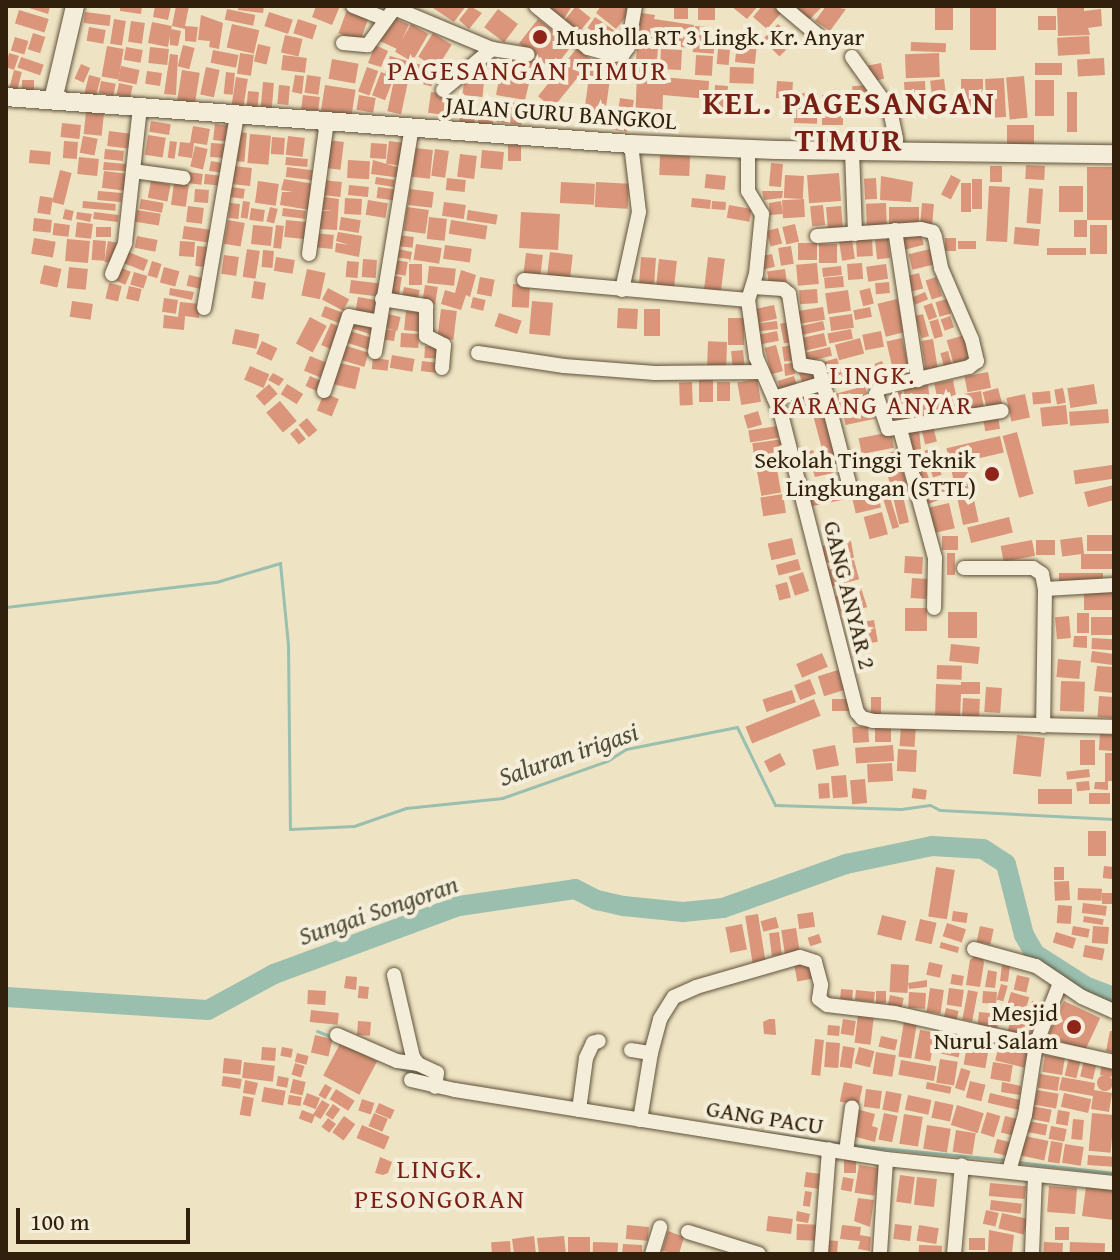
<!DOCTYPE html>
<html>
<head>
<meta charset="utf-8">
<style>
  body { margin:0 }
  #map { position:relative; width:1120px; height:1260px; overflow:hidden; background:#eee4c4; font-family:"Gentium Book Plus",serif }
  div>[style] { position:absolute }
  .stream>* { height:3px; margin:-1.5px; padding:0 1.5px; transform-origin:1.5px; border-radius:1.5px; background:#9abfaf }
  .river>* { height:20px; margin:-10px; padding:0 10px; transform-origin:10px; border-radius:10px; background:#9abfaf }
  .building>* { inset:0; background:#da957a; transform-origin:0 0 }
  .round { border-radius:50% }
  .roads { filter:drop-shadow(0 0 2px #605139) drop-shadow(0 0 2px #605139) }
  .street>* { height:14px; margin:-7px; padding:0 7px; transform-origin:7px; border-radius:7px; background:#f4edd9 }
  .secondary>* { height:18px; margin:-9px; padding:0 9px; transform-origin:9px; border-radius:9px; background:#f4edd9 }
  .dots>* { width:22px; height:22px; translate:-50% -50%; box-sizing:border-box; border:4px solid #f4edd9; border-radius:50% }
  span { translate:-50% -50%; white-space:nowrap; text-align:center; line-height:1.15; -webkit-text-stroke:8px #f4edd9; paint-order:stroke }
  .poi-label { font-size:24px; color:#31200b }
  .left { translate:0 -50%; text-align:left }
  .right { translate:-100% -50%; text-align:right }
  .street-label { font-size:24px; color:#31200b }
  .neighbourhood-label { font-size:26px; color:#7a1f14; letter-spacing:2px }
  .water-label { font-size:26px; color:#50503c; font-style:italic }
  .quarter-label { font-size:28px; color:#7a1f14; letter-spacing:2px }
  .district-label { font-size:32px; color:#7a1f14; font-weight:700; letter-spacing:2px }
  .frame { position:absolute; inset:0; border:8px solid #31200b; pointer-events:none }
  .scale { position:absolute; left:16px; top:1208px; width:174px; height:36px; box-sizing:border-box; border:4px solid #31200b; border-top:0; padding-left:10px; font-size:24px; line-height:28px; white-space:nowrap; color:#31200b; -webkit-text-stroke:6px #f4edd9; paint-order:stroke }
</style>
</head>
<body>
<div id="map">
  <div class="stream">
    <div style="left:6px;top:607px;width:211px;rotate:-6.8deg"></div>
    <div style="left:216px;top:582px;width:67px;rotate:-16.5deg"></div>
    <div style="left:280px;top:563px;width:81px;rotate:84.4deg"></div>
    <div style="left:288px;top:644px;width:185px;rotate:89.4deg"></div>
    <div style="left:290px;top:829px;width:64px;rotate:-2.7deg"></div>
    <div style="left:354px;top:826px;width:55px;rotate:-19.1deg"></div>
    <div style="left:406px;top:808px;width:97px;rotate:-5.9deg"></div>
    <div style="left:502px;top:798px;width:111px;rotate:-19.4deg"></div>
    <div style="left:607px;top:761px;width:22px;rotate:-32deg"></div>
    <div style="left:626px;top:749px;width:113px;rotate:-11.2deg"></div>
    <div style="left:737px;top:727px;width:87px;rotate:64deg"></div>
    <div style="left:775px;top:805px;width:126px;rotate:1.8deg"></div>
    <div style="left:901px;top:809px;width:29px;rotate:-8deg"></div>
    <div style="left:930px;top:805px;width:11px;rotate:27deg"></div>
    <div style="left:940px;top:810px;width:174px;rotate:3deg"></div>
    <div style="left:317px;top:1031px;width:18px;rotate:22deg"></div>
    <div style="left:395px;top:1066px;width:21px;rotate:23deg"></div>
    <div style="left:760px;top:1132px;width:85px;rotate:8.1deg"></div>
    <div style="left:851px;top:1145px;width:157px;rotate:5.5deg"></div>
    <div style="left:1018px;top:1162px;width:97px;rotate:6.5deg"></div>
  </div>
  <div class="river">
    <div style="left:6px;top:997px;width:202px;rotate:3.7deg"></div>
    <div style="left:208px;top:1010px;width:75px;rotate:-28.6deg"></div>
    <div style="left:274px;top:974px;width:197px;rotate:-20.2deg"></div>
    <div style="left:459px;top:906px;width:117px;rotate:-8.3deg"></div>
    <div style="left:575px;top:889px;width:25px;rotate:27deg"></div>
    <div style="left:597px;top:900px;width:28px;rotate:13deg"></div>
    <div style="left:624px;top:906px;width:59px;rotate:5.8deg"></div>
    <div style="left:683px;top:912px;width:40px;rotate:-5.7deg"></div>
    <div style="left:723px;top:908px;width:131px;rotate:-19.7deg"></div>
    <div style="left:846px;top:864px;width:88px;rotate:-11.8deg"></div>
    <div style="left:932px;top:846px;width:51px;rotate:3.4deg"></div>
    <div style="left:983px;top:849px;width:27px;rotate:33deg"></div>
    <div style="left:1006px;top:864px;width:73px;rotate:75.8deg"></div>
    <div style="left:1024px;top:935px;width:22px;rotate:60deg"></div>
    <div style="left:1035px;top:954px;width:59px;rotate:32.6deg"></div>
    <div style="left:1085px;top:986px;width:31px;rotate:21deg"></div>
  </div>
  <div class="building">
    <div style="clip-path:polygon(23px 6px,46px 6px,50px 7px,48px 14px)"></div>
    <div style="clip-path:polygon(120px 6px,142px 6px,141px 14px,120px 11px)"></div>
    <div style="clip-path:polygon(155px 6px,171px 6px,168px 20px,153px 17px)"></div>
    <div style="clip-path:polygon(176px 6px,189px 6px,185px 26px,198px 27px,196px 42px,185px 41px,185px 29px,172px 26px,171px 29px,181px 31px,178px 46px,170px 45px,170px 36px,168px 47px,148px 43px,152px 22px,172px 26px)"></div>
    <div style="clip-path:polygon(239px 6px,264px 6px,263px 13px,238px 10px)"></div>
    <div style="clip-path:polygon(316px 6px,340px 6px,332px 25px,312px 17px)"></div>
    <div style="clip-path:polygon(430px 6px,466px 6px,454px 22px)"></div>
    <div style="clip-path:polygon(470px 6px,482px 13px,469px 29px,459px 20px)"></div>
    <div style="clip-path:polygon(545px 6px,572px 6px,564px 19px)"></div>
    <div style="left:576px;top:6px;width:19px;height:19px;rotate:39deg"></div>
    <div style="clip-path:polygon(601px 6px,626px 6px,631px 11px,616px 29px,596px 13px)"></div>
    <div style="left:674px;top:6px;width:14px;height:13px"></div>
    <div style="left:698px;top:6px;width:17px;height:14px"></div>
    <div style="clip-path:polygon(731px 6px,758px 6px,747px 19px)"></div>
    <div style="clip-path:polygon(762px 6px,772px 6px,781px 13px,767px 29px,753px 17px)"></div>
    <div style="clip-path:polygon(800px 6px,819px 6px,821px 8px,808px 21px,796px 10px)"></div>
    <div style="clip-path:polygon(826px 6px,846px 9px,830px 31px,815px 21px)"></div>
    <div style="left:935px;top:6px;width:18px;height:24px"></div>
    <div style="left:970px;top:6px;width:26px;height:44px"></div>
    <div style="clip-path:polygon(1057px 6px,1084px 6px,1084px 11px,1101px 9px,1102px 26px,1088px 28px,1090px 35px,1058px 36px)"></div>
    <div style="left:348px;top:7px;width:23px;height:28px;rotate:20deg"></div>
    <div style="left:227px;top:9px;width:29px;height:11px;rotate:12deg"></div>
    <div style="left:498px;top:9px;width:25px;height:23px;rotate:37deg"></div>
    <div style="left:19px;top:10px;width:31px;height:14px;rotate:17deg"></div>
    <div style="left:85px;top:12px;width:26px;height:11px;rotate:7deg"></div>
    <div style="left:269px;top:12px;width:25px;height:15px;rotate:18deg"></div>
    <div style="clip-path:polygon(641px 13px,655px 15px,654px 19px,694px 25px,691px 48px,669px 46px,671px 26px,668px 42px,651px 38px,650px 43px,637px 41px)"></div>
    <div style="clip-path:polygon(201px 15px,223px 23px,219px 49px,209px 47px,210px 41px,198px 40px)"></div>
    <div style="left:390px;top:16px;width:21px;height:27px;rotate:25deg"></div>
    <div style="left:1038px;top:16px;width:18px;height:14px"></div>
    <div style="left:595px;top:17px;width:35px;height:13px;rotate:35deg"></div>
    <div style="left:114px;top:19px;width:12px;height:25px;rotate:9deg"></div>
    <div style="left:298px;top:19px;width:20px;height:15px;rotate:18deg"></div>
    <div style="left:538px;top:19px;width:43px;height:31px;rotate:38deg"></div>
    <div style="left:131px;top:21px;width:14px;height:21px;rotate:8deg"></div>
    <div style="left:232px;top:24px;width:28px;height:24px;rotate:13deg"></div>
    <div style="left:411px;top:24px;width:20px;height:32px;rotate:30deg"></div>
    <div style="left:778px;top:24px;width:24px;height:22px;rotate:45deg"></div>
    <div style="left:695px;top:26px;width:21px;height:26px;rotate:5deg"></div>
    <div style="left:89px;top:27px;width:17px;height:14px;rotate:10deg"></div>
    <div style="left:33px;top:33px;width:13px;height:17px;rotate:18deg"></div>
    <div style="left:433px;top:33px;width:22px;height:28px;rotate:32deg"></div>
    <div style="left:285px;top:35px;width:18px;height:18px;rotate:13deg"></div>
    <div style="left:1089px;top:36px;width:18px;height:32px;rotate:87deg"></div>
    <div style="left:15px;top:37px;width:14px;height:14px;rotate:17deg"></div>
    <div style="left:911px;top:42px;width:35px;height:9px;rotate:2deg"></div>
    <div style="left:737px;top:43px;width:20px;height:19px;rotate:6deg"></div>
    <div style="left:258px;top:44px;width:13px;height:18px;rotate:13deg"></div>
    <div style="left:183px;top:45px;width:12px;height:22px;rotate:14deg"></div>
    <div style="clip-path:polygon(375px 45px,388px 51px,381px 67px,368px 63px)"></div>
    <div style="left:107px;top:46px;width:17px;height:31px;rotate:10deg"></div>
    <div style="left:126px;top:47px;width:17px;height:13px;rotate:10deg"></div>
    <div style="left:150px;top:47px;width:19px;height:16px;rotate:6deg"></div>
    <div style="left:637px;top:47px;width:21px;height:25px;rotate:5deg"></div>
    <div style="left:577px;top:48px;width:19px;height:62px;rotate:39deg"></div>
    <div style="left:661px;top:49px;width:21px;height:20px;rotate:3deg"></div>
    <div style="left:718px;top:49px;width:12px;height:15px;rotate:5deg"></div>
    <div style="left:213px;top:50px;width:26px;height:13px;rotate:11deg"></div>
    <div style="clip-path:polygon(9px 53px,19px 56px,14px 70px,6px 67px)"></div>
    <div style="left:240px;top:53px;width:14px;height:21px;rotate:8deg"></div>
    <div style="left:939px;top:53px;width:24px;height:34px;rotate:88deg"></div>
    <div style="clip-path:polygon(170px 54px,178px 55px,176px 95px,164px 94px)"></div>
    <div style="clip-path:polygon(506px 54px,535px 59px,525px 100px,496px 95px,499px 79px,512px 81px,502px 78px)"></div>
    <div style="left:283px;top:55px;width:24px;height:15px;rotate:7deg"></div>
    <div style="left:696px;top:55px;width:17px;height:20px;rotate:3deg"></div>
    <div style="left:390px;top:56px;width:48px;height:18px;rotate:16deg"></div>
    <div style="left:21px;top:57px;width:24px;height:11px;rotate:19deg"></div>
    <div style="left:1104px;top:58px;width:17px;height:27px;rotate:87deg"></div>
    <div style="left:332px;top:59px;width:27px;height:20px;rotate:10deg"></div>
    <div style="left:591px;top:63px;width:21px;height:56px;rotate:8deg"></div>
    <div style="left:613px;top:63px;width:12px;height:19px;rotate:5deg"></div>
    <div style="left:881px;top:63px;width:16px;height:13px;rotate:79deg"></div>
    <div style="left:1062px;top:63px;width:12px;height:27px;rotate:90deg"></div>
    <div style="left:81px;top:64px;width:10px;height:16px;rotate:24deg"></div>
    <div style="left:121px;top:66px;width:19px;height:15px;rotate:12deg"></div>
    <div style="left:206px;top:67px;width:14px;height:28px;rotate:12deg"></div>
    <div style="left:367px;top:67px;width:12px;height:26px;rotate:20deg"></div>
    <div style="left:730px;top:67px;width:24px;height:16px;rotate:2deg"></div>
    <div style="left:14px;top:70px;width:8px;height:21px;rotate:14deg"></div>
    <div style="left:182px;top:70px;width:18px;height:31px;rotate:9deg"></div>
    <div style="left:147px;top:71px;width:15px;height:13px;rotate:8deg"></div>
    <div style="left:226px;top:72px;width:9px;height:22px;rotate:6deg"></div>
    <div style="left:381px;top:72px;width:14px;height:25px;rotate:21deg"></div>
    <div style="left:89px;top:75px;width:12px;height:20px;rotate:14deg"></div>
    <div style="clip-path:polygon(295px 75px,304px 76px,302px 94px,292px 92px)"></div>
    <div style="left:307px;top:75px;width:14px;height:18px;rotate:8deg"></div>
    <div style="clip-path:polygon(637px 75px,709px 81px,708px 99px,663px 95px,662px 123px,635px 122px)"></div>
    <div style="left:1024px;top:76px;width:42px;height:18px;rotate:85deg"></div>
    <div style="left:236px;top:77px;width:12px;height:28px;rotate:9deg"></div>
    <div style="left:1004px;top:78px;width:39px;height:19px;rotate:87deg"></div>
    <div style="left:944px;top:79px;width:34px;height:14px;rotate:83deg"></div>
    <div style="left:961px;top:79px;width:22px;height:37px"></div>
    <div style="left:22px;top:80px;width:12px;height:12px"></div>
    <div style="left:394px;top:80px;width:14px;height:32px;rotate:12deg"></div>
    <div style="left:1054px;top:80px;width:36px;height:19px;rotate:90deg"></div>
    <div style="left:101px;top:81px;width:15px;height:12px;rotate:11deg"></div>
    <div style="left:464px;top:81px;width:20px;height:14px;rotate:6deg"></div>
    <div style="left:777px;top:81px;width:16px;height:17px;rotate:4deg"></div>
    <div style="left:925px;top:81px;width:35px;height:21px;rotate:87deg"></div>
    <div style="left:263px;top:82px;width:11px;height:29px;rotate:5deg"></div>
    <div style="left:119px;top:83px;width:14px;height:12px;rotate:12deg"></div>
    <div style="left:279px;top:85px;width:11px;height:19px;rotate:5deg"></div>
    <div style="left:325px;top:85px;width:31px;height:26px;rotate:9deg"></div>
    <div style="left:715px;top:85px;width:13px;height:30px;rotate:4deg"></div>
    <div style="left:869px;top:85px;width:30px;height:17px;rotate:86deg"></div>
    <div style="left:248px;top:91px;width:11px;height:20px;rotate:5deg"></div>
    <div style="left:431px;top:92px;width:22px;height:21px;rotate:8deg"></div>
    <div style="left:1067px;top:92px;width:10px;height:40px"></div>
    <div style="left:795px;top:93px;width:23px;height:30px;rotate:2deg"></div>
    <div style="left:303px;top:95px;width:17px;height:14px;rotate:7deg"></div>
    <div style="left:359px;top:95px;width:17px;height:15px;rotate:10deg"></div>
    <div style="left:822px;top:95px;width:21px;height:30px"></div>
    <div style="left:620px;top:98px;width:14px;height:10px;rotate:8deg"></div>
    <div style="left:499px;top:101px;width:25px;height:21px;rotate:7deg"></div>
    <div style="left:461px;top:110px;width:15px;height:14px;rotate:8deg"></div>
    <div style="left:616px;top:110px;width:14px;height:20px;rotate:8deg"></div>
    <div style="left:86px;top:112px;width:18px;height:22px;rotate:6deg"></div>
    <div style="left:479px;top:113px;width:15px;height:17px;rotate:8deg"></div>
    <div style="left:151px;top:121px;width:20px;height:11px;rotate:9deg"></div>
    <div style="left:62px;top:123px;width:19px;height:14px;rotate:6deg"></div>
    <div style="left:215px;top:124px;width:16px;height:16px;rotate:7deg"></div>
    <div style="left:1007px;top:125px;width:27px;height:22px"></div>
    <div style="clip-path:polygon(193px 126px,210px 129px,207px 145px,194px 143px,192px 158px,178px 156px,180px 142px,190px 143px)"></div>
    <div style="left:109px;top:131px;width:26px;height:15px;rotate:7deg"></div>
    <div style="left:236px;top:132px;width:11px;height:29px;rotate:5deg"></div>
    <div style="left:250px;top:134px;width:21px;height:29px;rotate:5deg"></div>
    <div style="left:148px;top:135px;width:18px;height:20px;rotate:9deg"></div>
    <div style="left:83px;top:136px;width:15px;height:17px;rotate:11deg"></div>
    <div style="left:288px;top:136px;width:17px;height:19px;rotate:7deg"></div>
    <div style="left:272px;top:137px;width:13px;height:17px;rotate:4deg"></div>
    <div style="left:327px;top:140px;width:17px;height:28px;rotate:7deg"></div>
    <div style="left:64px;top:141px;width:14px;height:17px;rotate:4deg"></div>
    <div style="left:170px;top:141px;width:7px;height:17px;rotate:8deg"></div>
    <div style="left:389px;top:141px;width:16px;height:23px;rotate:7deg"></div>
    <div style="left:211px;top:143px;width:15px;height:14px;rotate:4deg"></div>
    <div style="left:371px;top:143px;width:16px;height:15px;rotate:4deg"></div>
    <div style="left:508px;top:145px;width:13px;height:16px"></div>
    <div style="left:195px;top:146px;width:13px;height:21px;rotate:13deg"></div>
    <div style="left:415px;top:148px;width:18px;height:29px;rotate:6deg"></div>
    <div style="left:105px;top:149px;width:19px;height:10px;rotate:6deg"></div>
    <div style="left:435px;top:149px;width:14px;height:27px;rotate:8deg"></div>
    <div style="left:30px;top:150px;width:21px;height:13px;rotate:5deg"></div>
    <div style="left:482px;top:150px;width:22px;height:18px;rotate:5deg"></div>
    <div style="left:460px;top:154px;width:17px;height:23px;rotate:7deg"></div>
    <div style="left:660px;top:155px;width:30px;height:20px;rotate:2deg"></div>
    <div style="left:79px;top:157px;width:20px;height:17px;rotate:6deg"></div>
    <div style="left:286px;top:157px;width:22px;height:8px;rotate:5deg"></div>
    <div style="left:348px;top:160px;width:22px;height:18px;rotate:3deg"></div>
    <div style="clip-path:polygon(373px 160px,404px 169px,402px 178px,371px 174px)"></div>
    <div style="clip-path:polygon(211px 161px,227px 164px,226px 173px,209px 171px)"></div>
    <div style="clip-path:polygon(104px 162px,126px 164px,126px 171px,103px 170px)"></div>
    <div style="left:771px;top:163px;width:12px;height:23px;rotate:5deg"></div>
    <div style="left:1026px;top:165px;width:19px;height:14px;rotate:3deg"></div>
    <div style="left:233px;top:166px;width:19px;height:18px;rotate:6deg"></div>
    <div style="left:990px;top:166px;width:12px;height:16px"></div>
    <div style="left:287px;top:167px;width:26px;height:10px;rotate:7deg"></div>
    <div style="left:1114px;top:167px;width:53px;height:27px;rotate:90deg"></div>
    <div style="left:60px;top:170px;width:12px;height:33px;rotate:14deg"></div>
    <div style="left:104px;top:171px;width:23px;height:17px;rotate:7deg"></div>
    <div style="left:189px;top:172px;width:14px;height:11px;rotate:8deg"></div>
    <div style="left:839px;top:173px;width:28px;height:32px;rotate:86deg"></div>
    <div style="left:205px;top:174px;width:18px;height:10px;rotate:6deg"></div>
    <div style="left:706px;top:174px;width:20px;height:14px;rotate:6deg"></div>
    <div style="left:785px;top:175px;width:19px;height:23px;rotate:3deg"></div>
    <div style="left:951px;top:175px;width:11px;height:22px;rotate:27deg"></div>
    <div style="clip-path:polygon(881px 176px,913px 182px,911px 202px,880px 200px)"></div>
    <div style="left:376px;top:177px;width:19px;height:7px;rotate:9deg"></div>
    <div style="left:447px;top:178px;width:19px;height:12px;rotate:6deg"></div>
    <div style="left:876px;top:178px;width:21px;height:12px;rotate:87deg"></div>
    <div style="clip-path:polygon(284px 179px,314px 184px,310px 210px,280px 205px,282px 192px,293px 192px,281px 190px)"></div>
    <div style="left:972px;top:179px;width:10px;height:30px"></div>
    <div style="left:322px;top:180px;width:20px;height:15px;rotate:6deg"></div>
    <div style="left:151px;top:181px;width:20px;height:17px;rotate:11deg"></div>
    <div style="left:258px;top:181px;width:21px;height:22px;rotate:8deg"></div>
    <div style="left:561px;top:182px;width:34px;height:21px;rotate:3deg"></div>
    <div style="left:596px;top:182px;width:33px;height:25px;rotate:3deg"></div>
    <div style="left:174px;top:183px;width:15px;height:22px;rotate:8deg"></div>
    <div style="left:961px;top:183px;width:10px;height:29px"></div>
    <div style="left:349px;top:185px;width:20px;height:10px;rotate:6deg"></div>
    <div style="left:989px;top:186px;width:21px;height:55px;rotate:3deg"></div>
    <div style="left:1083px;top:186px;width:26px;height:24px;rotate:90deg"></div>
    <div style="left:231px;top:187px;width:14px;height:10px;rotate:8deg"></div>
    <div style="left:378px;top:187px;width:22px;height:11px;rotate:8deg"></div>
    <div style="left:1029px;top:188px;width:14px;height:35px;rotate:4deg"></div>
    <div style="left:195px;top:189px;width:14px;height:13px;rotate:4deg"></div>
    <div style="left:410px;top:189px;width:24px;height:16px;rotate:7deg"></div>
    <div style="left:98px;top:191px;width:24px;height:9px;rotate:5deg"></div>
    <div style="clip-path:polygon(762px 191px,783px 191px,782px 198px,764px 200px)"></div>
    <div style="left:40px;top:196px;width:13px;height:17px;rotate:9deg"></div>
    <div style="clip-path:polygon(319px 196px,339px 199px,337px 230px,319px 229px,320px 211px,332px 211px,317px 209px)"></div>
    <div style="left:345px;top:198px;width:17px;height:16px;rotate:3deg"></div>
    <div style="left:692px;top:198px;width:19px;height:9px;rotate:6deg"></div>
    <div style="left:141px;top:199px;width:23px;height:10px;rotate:10deg"></div>
    <div style="left:804px;top:199px;width:18px;height:22px;rotate:87deg"></div>
    <div style="left:368px;top:200px;width:20px;height:15px;rotate:9deg"></div>
    <div style="left:83px;top:201px;width:33px;height:7px;rotate:5deg"></div>
    <div style="left:243px;top:201px;width:7px;height:17px;rotate:8deg"></div>
    <div style="left:712px;top:201px;width:14px;height:8px;rotate:4deg"></div>
    <div style="clip-path:polygon(781px 201px,783px 214px,770px 215px,769px 203px)"></div>
    <div style="left:444px;top:202px;width:22px;height:14px;rotate:8deg"></div>
    <div style="left:230px;top:203px;width:10px;height:15px;rotate:6deg"></div>
    <div style="left:886px;top:203px;width:24px;height:20px;rotate:88deg"></div>
    <div style="left:922px;top:203px;width:12px;height:22px;rotate:5deg"></div>
    <div style="left:729px;top:205px;width:23px;height:13px;rotate:10deg"></div>
    <div style="left:823px;top:205px;width:20px;height:13px;rotate:84deg"></div>
    <div style="left:188px;top:206px;width:16px;height:16px;rotate:7deg"></div>
    <div style="left:841px;top:206px;width:21px;height:15px;rotate:85deg"></div>
    <div style="left:270px;top:207px;width:8px;height:15px;rotate:14deg"></div>
    <div style="left:407px;top:207px;width:22px;height:24px;rotate:8deg"></div>
    <div style="left:889px;top:207px;width:30px;height:17px"></div>
    <div style="left:251px;top:208px;width:14px;height:12px;rotate:8deg"></div>
    <div style="left:283px;top:208px;width:23px;height:8px;rotate:7deg"></div>
    <div style="left:65px;top:209px;width:9px;height:10px;rotate:13deg"></div>
    <div style="left:137px;top:210px;width:24px;height:12px;rotate:9deg"></div>
    <div style="left:468px;top:210px;width:30px;height:10px;rotate:9deg"></div>
    <div style="clip-path:polygon(77px 212px,92px 214px,90px 222px,76px 219px)"></div>
    <div style="left:94px;top:212px;width:25px;height:7px;rotate:7deg"></div>
    <div style="left:521px;top:212px;width:39px;height:36px;rotate:3deg"></div>
    <div style="left:341px;top:217px;width:20px;height:13px;rotate:9deg"></div>
    <div style="left:429px;top:217px;width:18px;height:22px;rotate:6deg"></div>
    <div style="left:34px;top:218px;width:18px;height:13px;rotate:6deg"></div>
    <div style="left:228px;top:220px;width:17px;height:24px;rotate:10deg"></div>
    <div style="left:286px;top:220px;width:20px;height:17px;rotate:6deg"></div>
    <div style="left:451px;top:220px;width:37px;height:14px;rotate:9deg"></div>
    <div style="left:1087px;top:220px;width:17px;height:13px;rotate:90deg"></div>
    <div style="left:77px;top:222px;width:16px;height:15px;rotate:7deg"></div>
    <div style="left:54px;top:223px;width:16px;height:12px;rotate:7deg"></div>
    <div style="left:795px;top:224px;width:18px;height:13px;rotate:77deg"></div>
    <div style="left:253px;top:225px;width:20px;height:19px;rotate:6deg"></div>
    <div style="left:276px;top:225px;width:8px;height:23px;rotate:7deg"></div>
    <div style="left:1107px;top:225px;width:29px;height:17px;rotate:90deg"></div>
    <div style="left:184px;top:226px;width:28px;height:13px;rotate:8deg"></div>
    <div style="left:96px;top:227px;width:15px;height:10px"></div>
    <div style="left:1015px;top:227px;width:25px;height:17px;rotate:5deg"></div>
    <div style="left:778px;top:228px;width:16px;height:12px;rotate:75deg"></div>
    <div style="clip-path:polygon(338px 232px,362px 236px,359px 257px,335px 252px,336px 243px,349px 245px,336px 241px)"></div>
    <div style="left:314px;top:233px;width:20px;height:14px;rotate:6deg"></div>
    <div style="left:921px;top:234px;width:11px;height:21px;rotate:75deg"></div>
    <div style="left:398px;top:235px;width:16px;height:11px;rotate:7deg"></div>
    <div style="left:137px;top:236px;width:21px;height:12px;rotate:11deg"></div>
    <div style="left:34px;top:238px;width:22px;height:16px;rotate:10deg"></div>
    <div style="left:945px;top:238px;width:11px;height:13px"></div>
    <div style="left:67px;top:239px;width:23px;height:22px;rotate:5deg"></div>
    <div style="left:872px;top:239px;width:17px;height:16px;rotate:87deg"></div>
    <div style="left:888px;top:239px;width:19px;height:13px;rotate:84deg"></div>
    <div style="left:93px;top:240px;width:13px;height:20px;rotate:4deg"></div>
    <div style="left:852px;top:240px;width:19px;height:13px;rotate:81deg"></div>
    <div style="left:108px;top:241px;width:11px;height:21px;rotate:10deg"></div>
    <div style="left:180px;top:241px;width:15px;height:15px;rotate:4deg"></div>
    <div style="left:958px;top:241px;width:18px;height:8px"></div>
    <div style="left:798px;top:243px;width:19px;height:17px"></div>
    <div style="left:416px;top:244px;width:26px;height:16px;rotate:9deg"></div>
    <div style="left:819px;top:244px;width:18px;height:19px"></div>
    <div style="left:445px;top:245px;width:27px;height:14px;rotate:8deg"></div>
    <div style="left:197px;top:246px;width:12px;height:20px;rotate:5deg"></div>
    <div style="left:791px;top:246px;width:18px;height:13px;rotate:81deg"></div>
    <div style="clip-path:polygon(394px 248px,412px 252px,410px 262px,409px 259px,392px 257px)"></div>
    <div style="left:1047px;top:248px;width:39px;height:7px"></div>
    <div style="left:247px;top:249px;width:13px;height:28px;rotate:9deg"></div>
    <div style="left:930px;top:249px;width:16px;height:22px;rotate:76deg"></div>
    <div style="left:263px;top:250px;width:11px;height:17px;rotate:5deg"></div>
    <div style="left:126px;top:251px;width:24px;height:12px;rotate:22deg"></div>
    <div style="left:550px;top:252px;width:23px;height:23px;rotate:7deg"></div>
    <div style="left:526px;top:253px;width:17px;height:21px;rotate:7deg"></div>
    <div style="left:772px;top:254px;width:13px;height:11px;rotate:77deg"></div>
    <div style="left:224px;top:255px;width:15px;height:19px;rotate:8deg"></div>
    <div style="left:276px;top:257px;width:19px;height:14px;rotate:9deg"></div>
    <div style="left:641px;top:257px;width:15px;height:31px;rotate:4deg"></div>
    <div style="left:708px;top:257px;width:17px;height:33px;rotate:7deg"></div>
    <div style="left:363px;top:259px;width:14px;height:18px;rotate:4deg"></div>
    <div style="left:389px;top:259px;width:19px;height:14px;rotate:9deg"></div>
    <div style="left:659px;top:259px;width:18px;height:27px;rotate:6deg"></div>
    <div style="left:152px;top:261px;width:10px;height:15px;rotate:17deg"></div>
    <div style="left:347px;top:261px;width:12px;height:16px;rotate:5deg"></div>
    <div style="left:817px;top:263px;width:21px;height:21px;rotate:85deg"></div>
    <div style="left:862px;top:263px;width:16px;height:15px;rotate:86deg"></div>
    <div style="left:409px;top:264px;width:13px;height:21px"></div>
    <div style="left:886px;top:264px;width:15px;height:20px;rotate:82deg"></div>
    <div style="left:44px;top:265px;width:18px;height:19px;rotate:13deg"></div>
    <div style="left:117px;top:266px;width:15px;height:14px;rotate:23deg"></div>
    <div style="left:429px;top:266px;width:27px;height:17px;rotate:6deg"></div>
    <div style="left:841px;top:266px;width:9px;height:19px;rotate:84deg"></div>
    <div style="left:69px;top:267px;width:19px;height:21px;rotate:6deg"></div>
    <div style="left:164px;top:267px;width:16px;height:16px;rotate:15deg"></div>
    <div style="left:307px;top:269px;width:19px;height:27px;rotate:12deg"></div>
    <div style="left:785px;top:269px;width:15px;height:18px;rotate:82deg"></div>
    <div style="clip-path:polygon(461px 270px,476px 275px,470px 297px,466px 295px,461px 310px,441px 304px,445px 290px,455px 293px)"></div>
    <div style="left:134px;top:272px;width:14px;height:13px;rotate:17deg"></div>
    <div style="left:919px;top:273px;width:16px;height:12px;rotate:75deg"></div>
    <div style="left:189px;top:275px;width:17px;height:11px;rotate:13deg"></div>
    <div style="left:390px;top:275px;width:12px;height:22px;rotate:9deg"></div>
    <div style="left:843px;top:276px;width:11px;height:19px;rotate:85deg"></div>
    <div style="left:480px;top:277px;width:15px;height:17px;rotate:11deg"></div>
    <div style="left:936px;top:277px;width:20px;height:11px;rotate:72deg"></div>
    <div style="left:351px;top:280px;width:31px;height:13px;rotate:7deg"></div>
    <div style="left:254px;top:281px;width:12px;height:17px;rotate:9deg"></div>
    <div style="left:889px;top:282px;width:11px;height:14px;rotate:85deg"></div>
    <div style="left:109px;top:283px;width:13px;height:16px;rotate:13deg"></div>
    <div style="left:513px;top:284px;width:17px;height:23px;rotate:3deg"></div>
    <div style="left:425px;top:285px;width:13px;height:18px;rotate:9deg"></div>
    <div style="left:129px;top:286px;width:13px;height:13px;rotate:13deg"></div>
    <div style="left:404px;top:287px;width:16px;height:12px;rotate:11deg"></div>
    <div style="clip-path:polygon(170px 288px,194px 292px,192px 300px,169px 295px)"></div>
    <div style="left:328px;top:288px;width:24px;height:13px;rotate:28deg"></div>
    <div style="left:870px;top:288px;width:16px;height:11px;rotate:76deg"></div>
    <div style="left:817px;top:289px;width:14px;height:18px;rotate:86deg"></div>
    <div style="left:848px;top:290px;width:21px;height:23px;rotate:82deg"></div>
    <div style="left:925px;top:292px;width:8px;height:14px;rotate:67deg"></div>
    <div style="left:358px;top:297px;width:22px;height:17px;rotate:10deg"></div>
    <div style="left:473px;top:297px;width:13px;height:11px;rotate:13deg"></div>
    <div style="left:164px;top:298px;width:14px;height:14px;rotate:8deg"></div>
    <div style="left:897px;top:299px;width:34px;height:20px;rotate:76deg"></div>
    <div style="left:947px;top:299px;width:15px;height:12px;rotate:74deg"></div>
    <div style="left:72px;top:301px;width:21px;height:16px;rotate:8deg"></div>
    <div style="left:532px;top:301px;width:21px;height:33px;rotate:5deg"></div>
    <div style="clip-path:polygon(180px 302px,200px 304px,199px 318px,185px 316px,184px 330px,163px 328px,164px 315px,178px 317px)"></div>
    <div style="left:932px;top:303px;width:15px;height:9px;rotate:70deg"></div>
    <div style="left:774px;top:305px;width:14px;height:19px;rotate:78deg"></div>
    <div style="left:325px;top:306px;width:19px;height:11px;rotate:21deg"></div>
    <div style="left:823px;top:307px;width:13px;height:27px;rotate:81deg"></div>
    <div style="left:870px;top:307px;width:10px;height:17px;rotate:79deg"></div>
    <div style="left:618px;top:308px;width:20px;height:20px;rotate:3deg"></div>
    <div style="left:441px;top:309px;width:16px;height:29px;rotate:7deg"></div>
    <div style="left:644px;top:309px;width:16px;height:27px"></div>
    <div style="left:406px;top:311px;width:19px;height:19px;rotate:6deg"></div>
    <div style="left:383px;top:313px;width:18px;height:14px;rotate:13deg"></div>
    <div style="left:499px;top:313px;width:24px;height:14px;rotate:19deg"></div>
    <div style="left:852px;top:314px;width:14px;height:23px;rotate:82deg"></div>
    <div style="left:923px;top:314px;width:23px;height:8px;rotate:75deg"></div>
    <div style="left:353px;top:316px;width:23px;height:12px;rotate:18deg"></div>
    <div style="left:950px;top:316px;width:12px;height:10px;rotate:70deg"></div>
    <div style="left:310px;top:317px;width:19px;height:30px;rotate:28deg"></div>
    <div style="left:728px;top:318px;width:16px;height:27px"></div>
    <div style="left:938px;top:319px;width:18px;height:9px;rotate:74deg"></div>
    <div style="left:777px;top:321px;width:8px;height:20px;rotate:83deg"></div>
    <div style="left:823px;top:321px;width:9px;height:26px;rotate:77deg"></div>
    <div style="left:789px;top:322px;width:20px;height:9px;rotate:79deg"></div>
    <div style="left:331px;top:323px;width:12px;height:24px;rotate:24deg"></div>
    <div style="left:235px;top:329px;width:25px;height:15px;rotate:12deg"></div>
    <div style="clip-path:polygon(381px 329px,396px 330px,394px 341px,380px 339px)"></div>
    <div style="left:851px;top:329px;width:10px;height:24px;rotate:79deg"></div>
    <div style="left:347px;top:330px;width:26px;height:12px;rotate:18deg"></div>
    <div style="left:777px;top:331px;width:10px;height:18px;rotate:79deg"></div>
    <div style="left:881px;top:331px;width:16px;height:19px;rotate:79deg"></div>
    <div style="left:401px;top:333px;width:18px;height:14px;rotate:3deg"></div>
    <div style="left:824px;top:333px;width:13px;height:26px;rotate:77deg"></div>
    <div style="left:965px;top:335px;width:26px;height:19px;rotate:74deg"></div>
    <div style="left:860px;top:338px;width:16px;height:26px;rotate:75deg"></div>
    <div style="left:902px;top:338px;width:28px;height:16px;rotate:77deg"></div>
    <div style="left:933px;top:339px;width:31px;height:12px;rotate:81deg"></div>
    <div style="left:262px;top:341px;width:17px;height:14px;rotate:25deg"></div>
    <div style="left:727px;top:342px;width:29px;height:19px;rotate:92deg"></div>
    <div style="left:340px;top:344px;width:30px;height:15px;rotate:17deg"></div>
    <div style="left:776px;top:345px;width:27px;height:12px;rotate:75deg"></div>
    <div style="left:794px;top:345px;width:15px;height:12px;rotate:82deg"></div>
    <div style="left:425px;top:346px;width:17px;height:12px;rotate:3deg"></div>
    <div style="left:830px;top:347px;width:9px;height:31px;rotate:77deg"></div>
    <div style="left:743px;top:350px;width:19px;height:12px;rotate:84deg"></div>
    <div style="left:948px;top:351px;width:18px;height:8px;rotate:74deg"></div>
    <div style="left:392px;top:355px;width:23px;height:13px;rotate:10deg"></div>
    <div style="left:310px;top:356px;width:18px;height:16px;rotate:22deg"></div>
    <div style="left:373px;top:358px;width:16px;height:11px;rotate:7deg"></div>
    <div style="left:837px;top:358px;width:17px;height:18px;rotate:73deg"></div>
    <div style="left:422px;top:361px;width:17px;height:10px;rotate:7deg"></div>
    <div style="left:882px;top:361px;width:14px;height:17px;rotate:69deg"></div>
    <div style="left:335px;top:362px;width:26px;height:22px;rotate:13deg"></div>
    <div style="clip-path:polygon(793px 363px,795px 374px,785px 376px,784px 364px)"></div>
    <div style="left:250px;top:366px;width:21px;height:15px;rotate:23deg"></div>
    <div style="left:814px;top:368px;width:15px;height:16px;rotate:70deg"></div>
    <div style="left:988px;top:372px;width:16px;height:24px;rotate:79deg"></div>
    <div style="clip-path:polygon(273px 373px,284px 379px,279px 386px,268px 380px)"></div>
    <div style="left:863px;top:373px;width:8px;height:22px;rotate:83deg"></div>
    <div style="left:310px;top:376px;width:17px;height:11px;rotate:24deg"></div>
    <div style="left:794px;top:376px;width:10px;height:17px;rotate:73deg"></div>
    <div style="left:699px;top:378px;width:14px;height:24px"></div>
    <div style="left:757px;top:379px;width:23px;height:20px;rotate:80deg"></div>
    <div style="left:953px;top:380px;width:16px;height:19px;rotate:79deg"></div>
    <div style="left:692px;top:382px;width:23px;height:13px;rotate:88deg"></div>
    <div style="left:717px;top:382px;width:13px;height:19px"></div>
    <div style="left:269px;top:384px;width:13px;height:18px;rotate:48deg"></div>
    <div style="left:287px;top:384px;width:19px;height:12px;rotate:32deg"></div>
    <div style="left:1094px;top:384px;width:20px;height:27px;rotate:81deg"></div>
    <div style="left:928px;top:385px;width:16px;height:25px;rotate:83deg"></div>
    <div style="clip-path:polygon(822px 386px,839px 456px,825px 460px,810px 404px,799px 408px,795px 395px)"></div>
    <div style="left:865px;top:386px;width:16px;height:37px;rotate:75deg"></div>
    <div style="left:998px;top:388px;width:16px;height:16px;rotate:75deg"></div>
    <div style="left:1063px;top:388px;width:15px;height:9px;rotate:79deg"></div>
    <div style="left:981px;top:391px;width:17px;height:25px;rotate:80deg"></div>
    <div style="left:1050px;top:391px;width:12px;height:18px;rotate:85deg"></div>
    <div style="left:902px;top:392px;width:12px;height:12px;rotate:81deg"></div>
    <div style="left:324px;top:393px;width:16px;height:19px;rotate:22deg"></div>
    <div style="left:1025px;top:394px;width:24px;height:19px;rotate:78deg"></div>
    <div style="left:954px;top:399px;width:17px;height:34px;rotate:80deg"></div>
    <div style="left:280px;top:401px;width:26px;height:18px;rotate:50deg"></div>
    <div style="left:919px;top:404px;width:17px;height:29px;rotate:80deg"></div>
    <div style="left:872px;top:405px;width:14px;height:30px;rotate:78deg"></div>
    <div style="left:1066px;top:405px;width:19px;height:26px;rotate:84deg"></div>
    <div style="left:1108px;top:409px;width:14px;height:39px;rotate:86deg"></div>
    <div style="left:758px;top:411px;width:14px;height:15px;rotate:73deg"></div>
    <div style="left:998px;top:416px;width:13px;height:15px;rotate:81deg"></div>
    <div style="left:307px;top:418px;width:16px;height:11px;rotate:50deg"></div>
    <div style="left:777px;top:426px;width:12px;height:29px;rotate:81deg"></div>
    <div style="left:933px;top:426px;width:16px;height:12px;rotate:76deg"></div>
    <div style="left:297px;top:428px;width:14px;height:9px;rotate:51deg"></div>
    <div style="left:919px;top:430px;width:19px;height:9px;rotate:84deg"></div>
    <div style="left:891px;top:432px;width:16px;height:33px;rotate:79deg"></div>
    <div style="left:1017px;top:432px;width:64px;height:15px;rotate:75deg"></div>
    <div style="left:1000px;top:436px;width:17px;height:55px;rotate:77deg"></div>
    <div style="left:783px;top:439px;width:15px;height:31px;rotate:82deg"></div>
    <div style="left:933px;top:448px;width:28px;height:9px;rotate:72deg"></div>
    <div style="left:813px;top:450px;width:9px;height:15px;rotate:72deg"></div>
    <div style="left:895px;top:451px;width:14px;height:12px;rotate:73deg"></div>
    <div style="left:920px;top:451px;width:32px;height:7px;rotate:72deg"></div>
    <div style="left:881px;top:455px;width:15px;height:15px;rotate:82deg"></div>
    <div style="left:775px;top:458px;width:35px;height:20px;rotate:80deg"></div>
    <div style="clip-path:polygon(831px 460px,833px 473px,815px 477px,811px 465px)"></div>
    <div style="left:966px;top:462px;width:61px;height:16px;rotate:78deg"></div>
    <div style="left:1112px;top:465px;width:14px;height:39px;rotate:82deg"></div>
    <div style="left:902px;top:467px;width:24px;height:16px;rotate:75deg"></div>
    <div style="left:840px;top:481px;width:19px;height:35px;rotate:78deg"></div>
    <div style="left:942px;top:483px;width:15px;height:21px;rotate:70deg"></div>
    <div style="left:886px;top:484px;width:45px;height:7px;rotate:73deg"></div>
    <div style="clip-path:polygon(1114px 485px,1114px 500px,1088px 507px,1084px 492px)"></div>
    <div style="left:877px;top:490px;width:18px;height:26px;rotate:77deg"></div>
    <div style="left:783px;top:494px;width:19px;height:23px;rotate:81deg"></div>
    <div style="left:903px;top:496px;width:27px;height:10px;rotate:77deg"></div>
    <div style="left:949px;top:503px;width:26px;height:20px;rotate:77deg"></div>
    <div style="left:882px;top:512px;width:23px;height:19px;rotate:75deg"></div>
    <div style="left:1009px;top:517px;width:16px;height:43px;rotate:76deg"></div>
    <div style="left:1114px;top:535px;width:16px;height:27px;rotate:90deg"></div>
    <div style="left:942px;top:536px;width:16px;height:14px"></div>
    <div style="left:1082px;top:537px;width:17px;height:22px;rotate:83deg"></div>
    <div style="left:792px;top:538px;width:17px;height:25px;rotate:77deg"></div>
    <div style="left:1032px;top:540px;width:16px;height:32px;rotate:79deg"></div>
    <div style="left:1055px;top:540px;width:15px;height:19px;rotate:90deg"></div>
    <div style="left:851px;top:541px;width:17px;height:29px;rotate:80deg"></div>
    <div style="left:947px;top:553px;width:8px;height:22px"></div>
    <div style="left:1114px;top:554px;width:15px;height:33px;rotate:90deg"></div>
    <div style="left:905px;top:556px;width:18px;height:17px;rotate:3deg"></div>
    <div style="left:798px;top:559px;width:11px;height:23px;rotate:75deg"></div>
    <div style="left:854px;top:560px;width:20px;height:28px;rotate:75deg"></div>
    <div style="left:803px;top:572px;width:20px;height:15px;rotate:72deg"></div>
    <div style="left:1103px;top:573px;width:9px;height:44px;rotate:90deg"></div>
    <div style="left:912px;top:578px;width:16px;height:20px;rotate:4deg"></div>
    <div style="left:787px;top:582px;width:16px;height:12px;rotate:76deg"></div>
    <div style="left:861px;top:588px;width:20px;height:27px;rotate:72deg"></div>
    <div style="left:1114px;top:589px;width:21px;height:30px;rotate:90deg"></div>
    <div style="left:905px;top:608px;width:22px;height:23px"></div>
    <div style="left:948px;top:612px;width:29px;height:26px"></div>
    <div style="left:1089px;top:613px;width:20px;height:12px;rotate:90deg"></div>
    <div style="left:1069px;top:616px;width:22px;height:14px;rotate:85deg"></div>
    <div style="left:1114px;top:617px;width:18px;height:23px;rotate:90deg"></div>
    <div style="left:874px;top:620px;width:22px;height:21px;rotate:80deg"></div>
    <div style="clip-path:polygon(1074px 636px,1087px 636px,1087px 648px,1073px 647px)"></div>
    <div style="left:1092px;top:638px;width:22px;height:11px;rotate:3deg"></div>
    <div style="left:951px;top:644px;width:29px;height:17px;rotate:6deg"></div>
    <div style="left:1092px;top:651px;width:22px;height:11px;rotate:8deg"></div>
    <div style="left:822px;top:653px;width:15px;height:28px;rotate:67deg"></div>
    <div style="left:1058px;top:659px;width:23px;height:18px;rotate:5deg"></div>
    <div style="left:937px;top:665px;width:25px;height:14px;rotate:2deg"></div>
    <div style="clip-path:polygon(1097px 666px,1114px 667px,1114px 693px,1094px 691px)"></div>
    <div style="left:838px;top:670px;width:21px;height:21px;rotate:73deg"></div>
    <div style="left:810px;top:679px;width:16px;height:17px;rotate:68deg"></div>
    <div style="left:1061px;top:681px;width:24px;height:30px;rotate:2deg"></div>
    <div style="clip-path:polygon(961px 682px,980px 682px,980px 694px,961px 694px,960px 720px,935px 719px,936px 684px,961px 685px)"></div>
    <div style="left:986px;top:687px;width:16px;height:25px;rotate:4deg"></div>
    <div style="left:792px;top:690px;width:13px;height:31px;rotate:72deg"></div>
    <div style="left:1099px;top:696px;width:15px;height:21px;rotate:4deg"></div>
    <div style="left:871px;top:697px;width:10px;height:19px"></div>
    <div style="left:963px;top:698px;width:17px;height:21px;rotate:3deg"></div>
    <div style="left:814px;top:699px;width:18px;height:74px;rotate:68deg"></div>
    <div style="left:832px;top:699px;width:19px;height:12px"></div>
    <div style="left:875px;top:723px;width:16px;height:19px"></div>
    <div style="left:901px;top:725px;width:15px;height:21px;rotate:4deg"></div>
    <div style="left:868px;top:726px;width:16px;height:16px;rotate:86deg"></div>
    <div style="left:1100px;top:734px;width:14px;height:16px;rotate:4deg"></div>
    <div style="left:1017px;top:735px;width:28px;height:39px;rotate:6deg"></div>
    <div style="left:1080px;top:740px;width:15px;height:25px"></div>
    <div style="left:835px;top:745px;width:21px;height:23px;rotate:79deg"></div>
    <div style="left:893px;top:745px;width:16px;height:38px;rotate:86deg"></div>
    <div style="left:898px;top:749px;width:19px;height:22px;rotate:3deg"></div>
    <div style="left:780px;top:753px;width:13px;height:18px;rotate:63deg"></div>
    <div style="clip-path:polygon(1105px 753px,1114px 753px,1114px 781px,1108px 781px,1108px 790px,1094px 789px,1095px 782px,1105px 782px)"></div>
    <div style="left:892px;top:763px;width:18px;height:25px;rotate:87deg"></div>
    <div style="left:1089px;top:769px;width:8px;height:23px;rotate:83deg"></div>
    <div style="left:846px;top:775px;width:22px;height:15px;rotate:85deg"></div>
    <div style="left:865px;top:779px;width:24px;height:15px;rotate:85deg"></div>
    <div style="left:1089px;top:781px;width:9px;height:13px;rotate:84deg"></div>
    <div style="left:829px;top:783px;width:15px;height:11px;rotate:86deg"></div>
    <div style="left:913px;top:788px;width:14px;height:10px;rotate:8deg"></div>
    <div style="left:1072px;top:789px;width:15px;height:34px;rotate:90deg"></div>
    <div style="left:1089px;top:793px;width:21px;height:11px"></div>
    <div style="left:1088px;top:831px;width:18px;height:25px"></div>
    <div style="left:1104px;top:866px;width:10px;height:12px;rotate:6deg"></div>
    <div style="left:936px;top:867px;width:19px;height:50px;rotate:9deg"></div>
    <div style="left:1054px;top:867px;width:10px;height:13px"></div>
    <div style="left:1069px;top:881px;width:19px;height:15px;rotate:87deg"></div>
    <div style="left:1078px;top:888px;width:24px;height:12px;rotate:2deg"></div>
    <div style="left:1102px;top:893px;width:12px;height:11px"></div>
    <div style="left:1083px;top:903px;width:24px;height:10px;rotate:7deg"></div>
    <div style="left:1058px;top:905px;width:14px;height:18px;rotate:4deg"></div>
    <div style="left:953px;top:911px;width:15px;height:10px;rotate:8deg"></div>
    <div style="left:813px;top:912px;width:15px;height:16px;rotate:82deg"></div>
    <div style="left:758px;top:914px;width:52px;height:13px;rotate:81deg"></div>
    <div style="left:882px;top:915px;width:25px;height:20px;rotate:14deg"></div>
    <div style="left:1084px;top:916px;width:20px;height:6px;rotate:9deg"></div>
    <div style="left:776px;top:917px;width:11px;height:16px;rotate:75deg"></div>
    <div style="left:920px;top:919px;width:17px;height:22px;rotate:13deg"></div>
    <div style="left:947px;top:923px;width:20px;height:14px;rotate:18deg"></div>
    <div style="left:742px;top:924px;width:26px;height:17px;rotate:79deg"></div>
    <div style="left:980px;top:926px;width:14px;height:16px;rotate:12deg"></div>
    <div style="left:1073px;top:926px;width:17px;height:9px;rotate:10deg"></div>
    <div style="left:1093px;top:926px;width:16px;height:17px;rotate:4deg"></div>
    <div style="left:796px;top:928px;width:24px;height:15px;rotate:81deg"></div>
    <div style="left:779px;top:932px;width:23px;height:10px;rotate:83deg"></div>
    <div style="left:1056px;top:932px;width:21px;height:11px;rotate:17deg"></div>
    <div style="left:819px;top:934px;width:9px;height:12px;rotate:72deg"></div>
    <div style="left:941px;top:942px;width:19px;height:6px;rotate:16deg"></div>
    <div style="left:1085px;top:945px;width:20px;height:12px;rotate:11deg"></div>
    <div style="clip-path:polygon(975px 956px,983px 958px,984px 963px,980px 987px,966px 985px,970px 960px)"></div>
    <div style="left:929px;top:962px;width:14px;height:13px;rotate:12deg"></div>
    <div style="left:809px;top:963px;width:16px;height:15px;rotate:79deg"></div>
    <div style="left:891px;top:964px;width:18px;height:28px;rotate:3deg"></div>
    <div style="left:1002px;top:965px;width:8px;height:16px;rotate:7deg"></div>
    <div style="clip-path:polygon(988px 970px,997px 972px,995px 988px,985px 987px)"></div>
    <div style="left:952px;top:974px;width:12px;height:10px;rotate:9deg"></div>
    <div style="left:1017px;top:975px;width:13px;height:15px;rotate:13deg"></div>
    <div style="clip-path:polygon(346px 976px,357px 977px,356px 990px,344px 988px)"></div>
    <div style="clip-path:polygon(927px 980px,927px 987px,909px 989px,908px 983px)"></div>
    <div style="left:1001px;top:984px;width:7px;height:16px;rotate:16deg"></div>
    <div style="left:359px;top:986px;width:10px;height:12px;rotate:6deg"></div>
    <div style="left:930px;top:988px;width:14px;height:24px;rotate:8deg"></div>
    <div style="left:949px;top:988px;width:15px;height:17px;rotate:8deg"></div>
    <div style="left:841px;top:989px;width:12px;height:10px;rotate:5deg"></div>
    <div style="left:308px;top:990px;width:18px;height:14px;rotate:3deg"></div>
    <div style="left:856px;top:990px;width:19px;height:10px;rotate:6deg"></div>
    <div style="left:968px;top:990px;width:10px;height:30px;rotate:11deg"></div>
    <div style="left:876px;top:991px;width:10px;height:12px"></div>
    <div style="left:983px;top:991px;width:14px;height:12px;rotate:4deg"></div>
    <div style="left:909px;top:992px;width:17px;height:16px;rotate:3deg"></div>
    <div style="left:1011px;top:992px;width:19px;height:14px;rotate:16deg"></div>
    <div style="left:890px;top:995px;width:14px;height:10px;rotate:12deg"></div>
    <div style="left:1032px;top:1001px;width:12px;height:21px;rotate:9deg"></div>
    <div style="left:1064px;top:1001px;width:40px;height:38px;rotate:25deg"></div>
    <div style="left:946px;top:1008px;width:13px;height:12px;rotate:13deg"></div>
    <div style="left:1012px;top:1009px;width:16px;height:10px;rotate:11deg"></div>
    <div style="left:311px;top:1010px;width:28px;height:12px;rotate:6deg"></div>
    <div style="left:979px;top:1012px;width:20px;height:14px;rotate:6deg"></div>
    <div style="left:858px;top:1015px;width:16px;height:28px;rotate:7deg"></div>
    <div style="clip-path:polygon(769px 1019px,775px 1019px,776px 1035px,764px 1034px,763px 1022px)"></div>
    <div style="left:843px;top:1019px;width:13px;height:15px;rotate:9deg"></div>
    <div style="left:358px;top:1021px;width:13px;height:14px;rotate:4deg"></div>
    <div style="left:904px;top:1021px;width:13px;height:36px;rotate:9deg"></div>
    <div style="left:1010px;top:1021px;width:24px;height:10px;rotate:12deg"></div>
    <div style="left:828px;top:1025px;width:12px;height:10px;rotate:5deg"></div>
    <div style="left:920px;top:1030px;width:16px;height:29px;rotate:11deg"></div>
    <div style="clip-path:polygon(1110px 1031px,1114px 1031px,1114px 1053px,1106px 1051px)"></div>
    <div style="left:946px;top:1032px;width:18px;height:22px;rotate:13deg"></div>
    <div style="left:969px;top:1034px;width:22px;height:31px;rotate:10deg"></div>
    <div style="left:315px;top:1035px;width:18px;height:18px;rotate:13deg"></div>
    <div style="left:881px;top:1036px;width:17px;height:11px;rotate:13deg"></div>
    <div style="left:815px;top:1039px;width:9px;height:36px;rotate:6deg"></div>
    <div style="left:1000px;top:1041px;width:30px;height:20px;rotate:14deg"></div>
    <div style="left:341px;top:1042px;width:41px;height:38px;rotate:28deg"></div>
    <div style="left:826px;top:1042px;width:14px;height:25px;rotate:4deg"></div>
    <div style="left:843px;top:1046px;width:12px;height:21px;rotate:9deg"></div>
    <div style="left:262px;top:1047px;width:14px;height:13px;rotate:4deg"></div>
    <div style="left:282px;top:1047px;width:11px;height:9px;rotate:10deg"></div>
    <div style="left:859px;top:1047px;width:16px;height:17px;rotate:15deg"></div>
    <div style="left:876px;top:1052px;width:20px;height:22px;rotate:9deg"></div>
    <div style="left:297px;top:1053px;width:12px;height:9px;rotate:14deg"></div>
    <div style="left:1045px;top:1055px;width:20px;height:17px;rotate:9deg"></div>
    <div style="left:224px;top:1058px;width:18px;height:15px;rotate:6deg"></div>
    <div style="left:1069px;top:1058px;width:12px;height:18px;rotate:14deg"></div>
    <div style="left:940px;top:1059px;width:18px;height:24px;rotate:9deg"></div>
    <div style="left:901px;top:1060px;width:36px;height:15px;rotate:10deg"></div>
    <div style="left:1084px;top:1060px;width:13px;height:17px;rotate:13deg"></div>
    <div style="left:244px;top:1062px;width:31px;height:16px;rotate:7deg"></div>
    <div style="left:993px;top:1062px;width:20px;height:17px;rotate:9deg"></div>
    <div style="left:1102px;top:1062px;width:12px;height:13px;rotate:9deg"></div>
    <div style="left:295px;top:1063px;width:10px;height:12px;rotate:17deg"></div>
    <div style="left:961px;top:1068px;width:10px;height:21px;rotate:17deg"></div>
    <div style="left:1040px;top:1074px;width:20px;height:14px;rotate:9deg"></div>
    <div class="round" style="left:1097px;top:1075px;width:16px;height:16px"></div>
    <div style="left:223px;top:1076px;width:19px;height:10px;rotate:9deg"></div>
    <div style="left:278px;top:1076px;width:11px;height:10px;rotate:10deg"></div>
    <div style="clip-path:polygon(1062px 1077px,1095px 1083px,1094px 1090px,1112px 1093px,1109px 1112px,1091px 1109px,1093px 1096px,1059px 1090px)"></div>
    <div style="left:293px;top:1079px;width:13px;height:14px;rotate:13deg"></div>
    <div style="clip-path:polygon(245px 1080px,258px 1083px,255px 1095px,243px 1093px)"></div>
    <div style="left:970px;top:1081px;width:16px;height:17px;rotate:14deg"></div>
    <div style="left:844px;top:1082px;width:19px;height:20px;rotate:12deg"></div>
    <div style="left:927px;top:1082px;width:25px;height:7px;rotate:11deg"></div>
    <div style="clip-path:polygon(1002px 1082px,1021px 1086px,1020px 1095px,1001px 1092px)"></div>
    <div style="left:325px;top:1084px;width:8px;height:13px;rotate:30deg"></div>
    <div style="left:264px;top:1087px;width:22px;height:15px;rotate:10deg"></div>
    <div style="left:336px;top:1089px;width:22px;height:12px;rotate:32deg"></div>
    <div style="left:866px;top:1089px;width:16px;height:18px;rotate:7deg"></div>
    <div style="left:1037px;top:1090px;width:22px;height:15px;rotate:10deg"></div>
    <div style="left:886px;top:1091px;width:16px;height:19px;rotate:11deg"></div>
    <div style="left:307px;top:1093px;width:14px;height:12px;rotate:21deg"></div>
    <div style="left:990px;top:1093px;width:32px;height:10px;rotate:13deg"></div>
    <div style="left:1064px;top:1093px;width:28px;height:14px;rotate:13deg"></div>
    <div style="left:289px;top:1095px;width:13px;height:9px;rotate:9deg"></div>
    <div style="left:908px;top:1095px;width:24px;height:15px;rotate:12deg"></div>
    <div style="left:243px;top:1096px;width:11px;height:19px;rotate:10deg"></div>
    <div style="left:362px;top:1099px;width:13px;height:12px;rotate:18deg"></div>
    <div style="left:322px;top:1100px;width:9px;height:17px;rotate:32deg"></div>
    <div style="left:935px;top:1101px;width:19px;height:17px;rotate:12deg"></div>
    <div style="left:379px;top:1103px;width:17px;height:10px;rotate:24deg"></div>
    <div style="left:333px;top:1104px;width:9px;height:13px;rotate:36deg"></div>
    <div style="left:957px;top:1105px;width:28px;height:21px;rotate:17deg"></div>
    <div style="left:1032px;top:1106px;width:20px;height:13px;rotate:11deg"></div>
    <div style="clip-path:polygon(856px 1109px,875px 1114px,872px 1126px,878px 1128px,875px 1142px,849px 1135px)"></div>
    <div style="left:302px;top:1110px;width:14px;height:9px;rotate:21deg"></div>
    <div style="left:1058px;top:1110px;width:12px;height:14px;rotate:9deg"></div>
    <div style="left:987px;top:1112px;width:14px;height:22px;rotate:17deg"></div>
    <div style="left:374px;top:1113px;width:15px;height:14px;rotate:23deg"></div>
    <div style="left:884px;top:1113px;width:14px;height:27px;rotate:12deg"></div>
    <div style="left:1092px;top:1113px;width:22px;height:38px;rotate:5deg"></div>
    <div style="left:904px;top:1114px;width:19px;height:30px;rotate:9deg"></div>
    <div style="left:344px;top:1116px;width:14px;height:20px;rotate:36deg"></div>
    <div style="left:1005px;top:1116px;width:16px;height:17px;rotate:14deg"></div>
    <div style="left:328px;top:1118px;width:10px;height:11px;rotate:37deg"></div>
    <div style="left:1073px;top:1119px;width:11px;height:20px;rotate:5deg"></div>
    <div style="left:1028px;top:1121px;width:20px;height:11px;rotate:11deg"></div>
    <div style="left:362px;top:1125px;width:30px;height:14px;rotate:23deg"></div>
    <div style="left:927px;top:1125px;width:24px;height:24px;rotate:9deg"></div>
    <div style="left:1051px;top:1126px;width:16px;height:13px;rotate:11deg"></div>
    <div style="left:956px;top:1130px;width:20px;height:22px;rotate:9deg"></div>
    <div style="left:1025px;top:1136px;width:24px;height:20px;rotate:12deg"></div>
    <div style="left:997px;top:1139px;width:16px;height:14px;rotate:14deg"></div>
    <div style="left:1051px;top:1141px;width:12px;height:21px;rotate:9deg"></div>
    <div style="left:1065px;top:1144px;width:19px;height:19px;rotate:9deg"></div>
    <div style="left:1088px;top:1155px;width:26px;height:10px;rotate:4deg"></div>
    <div style="clip-path:polygon(380px 1157px,392px 1162px,388px 1173px,383px 1175px,375px 1173px)"></div>
    <div style="left:844px;top:1158px;width:12px;height:15px"></div>
    <div style="left:859px;top:1165px;width:20px;height:28px;rotate:9deg"></div>
    <div style="left:806px;top:1172px;width:14px;height:15px;rotate:8deg"></div>
    <div style="left:900px;top:1175px;width:15px;height:27px;rotate:8deg"></div>
    <div style="left:843px;top:1177px;width:11px;height:13px;rotate:10deg"></div>
    <div style="left:917px;top:1177px;width:20px;height:28px;rotate:6deg"></div>
    <div style="left:990px;top:1183px;width:36px;height:13px;rotate:5deg"></div>
    <div style="left:1049px;top:1186px;width:28px;height:26px;rotate:4deg"></div>
    <div style="clip-path:polygon(1086px 1187px,1114px 1190px,1114px 1220px,1082px 1216px)"></div>
    <div style="left:805px;top:1191px;width:7px;height:15px;rotate:8deg"></div>
    <div style="clip-path:polygon(858px 1198px,874px 1200px,870px 1227px,854px 1221px)"></div>
    <div style="left:991px;top:1200px;width:31px;height:10px;rotate:7deg"></div>
    <div style="left:986px;top:1210px;width:13px;height:14px;rotate:13deg"></div>
    <div style="clip-path:polygon(797px 1211px,810px 1214px,808px 1223px,796px 1221px)"></div>
    <div style="left:1002px;top:1213px;width:26px;height:16px;rotate:13deg"></div>
    <div style="left:768px;top:1216px;width:25px;height:15px;rotate:7deg"></div>
    <div style="left:797px;top:1224px;width:23px;height:16px;rotate:2deg"></div>
    <div style="left:895px;top:1224px;width:17px;height:15px;rotate:7deg"></div>
    <div style="left:627px;top:1225px;width:22px;height:14px;rotate:5deg"></div>
    <div style="clip-path:polygon(842px 1225px,861px 1227px,860px 1235px,871px 1237px,870px 1251px,858px 1249px,860px 1241px,840px 1239px)"></div>
    <div style="left:919px;top:1225px;width:20px;height:16px;rotate:9deg"></div>
    <div style="left:1055px;top:1227px;width:14px;height:13px"></div>
    <div style="clip-path:polygon(989px 1230px,1014px 1235px,1012px 1253px,988px 1253px)"></div>
    <div style="clip-path:polygon(668px 1231px,684px 1237px,679px 1254px,662px 1251px)"></div>
    <div style="clip-path:polygon(534px 1236px,536px 1254px,514px 1254px,512px 1239px)"></div>
    <div style="clip-path:polygon(564px 1236px,566px 1254px,539px 1254px,537px 1238px)"></div>
    <div style="left:568px;top:1237px;width:22px;height:17px"></div>
    <div style="left:969px;top:1238px;width:16px;height:12px"></div>
    <div style="left:824px;top:1240px;width:14px;height:12px;rotate:4deg"></div>
    <div style="left:510px;top:1241px;width:13px;height:19px;rotate:86deg"></div>
    <div style="left:593px;top:1242px;width:25px;height:12px;rotate:2deg"></div>
    <div style="left:1044px;top:1242px;width:19px;height:12px;rotate:3deg"></div>
    <div style="left:1070px;top:1242px;width:35px;height:12px;rotate:2deg"></div>
    <div style="clip-path:polygon(623px 1244px,642px 1245px,642px 1254px,622px 1254px)"></div>
    <div style="left:919px;top:1245px;width:23px;height:9px;rotate:2deg"></div>
  </div>
  <div class="roads">
    <div class="street">
      <div style="left:353px;top:6px;width:35px;rotate:22deg"></div>
      <div style="left:536px;top:6px;width:67px;rotate:38.9deg"></div>
      <div style="left:588px;top:48px;width:25px;rotate:16deg"></div>
      <div style="left:612px;top:55px;width:11px;rotate:-5deg"></div>
      <div style="left:623px;top:54px;width:9px;rotate:-54deg"></div>
      <div style="left:628px;top:47px;width:42px;rotate:-80.3deg"></div>
      <div style="left:783px;top:6px;width:48px;rotate:40deg"></div>
      <div style="left:394px;top:8px;width:106px;rotate:22.7deg"></div>
      <div style="left:492px;top:49px;width:36px;rotate:9deg"></div>
      <div style="left:343px;top:43px;width:25px;rotate:5deg"></div>
      <div style="left:368px;top:45px;width:48px;rotate:-54.3deg"></div>
      <div style="left:852px;top:57px;width:65px;rotate:54.4deg"></div>
      <div style="left:890px;top:110px;width:30px;rotate:78deg"></div>
      <div style="left:896px;top:139px;width:12px;rotate:99deg"></div>
      <div style="left:443px;top:90px;width:64px;rotate:-39.9deg"></div>
      <div style="left:748px;top:148px;width:43px;rotate:90deg"></div>
      <div style="left:748px;top:191px;width:27px;rotate:59deg"></div>
      <div style="left:762px;top:214px;width:60px;rotate:95.7deg"></div>
      <div style="left:756px;top:274px;width:27px;rotate:107deg"></div>
      <div style="left:748px;top:300px;width:58px;rotate:82deg"></div>
      <div style="left:756px;top:357px;width:62px;rotate:66.3deg"></div>
      <div style="left:781px;top:414px;width:308px;rotate:75.7deg"></div>
      <div style="left:857px;top:712px;width:8px;rotate:50deg"></div>
      <div style="left:862px;top:718px;width:11px;rotate:15deg"></div>
      <div style="left:873px;top:721px;width:241px;rotate:1.4deg"></div>
      <div style="left:852px;top:151px;width:83px;rotate:87.9deg"></div>
      <div style="left:133px;top:171px;width:51px;rotate:7.8deg"></div>
      <div style="left:895px;top:230px;width:152px;rotate:81.3deg"></div>
      <div style="left:817px;top:236px;width:104px;rotate:-3.9deg"></div>
      <div style="left:921px;top:229px;width:12px;rotate:14deg"></div>
      <div style="left:933px;top:232px;width:5px;rotate:68deg"></div>
      <div style="left:935px;top:237px;width:32px;rotate:79deg"></div>
      <div style="left:941px;top:268px;width:78px;rotate:66.7deg"></div>
      <div style="left:972px;top:340px;width:22px;rotate:77deg"></div>
      <div style="left:977px;top:361px;width:10px;rotate:143deg"></div>
      <div style="left:969px;top:367px;width:91px;rotate:166.7deg"></div>
      <div style="left:880px;top:388px;width:7px;rotate:124deg"></div>
      <div style="left:876px;top:394px;width:37px;rotate:71deg"></div>
      <div style="left:888px;top:429px;width:115px;rotate:-9deg"></div>
      <div style="left:309px;top:254px;width:135px;rotate:-82.3deg"></div>
      <div style="left:112px;top:274px;width:34px;rotate:-67deg"></div>
      <div style="left:125px;top:243px;width:136px;rotate:-83.7deg"></div>
      <div style="left:524px;top:280px;width:225px;rotate:5.1deg"></div>
      <div style="left:753px;top:287px;width:30px;rotate:4deg"></div>
      <div style="left:783px;top:289px;width:8px;rotate:40deg"></div>
      <div style="left:789px;top:294px;width:72px;rotate:81.2deg"></div>
      <div style="left:800px;top:365px;width:19px;rotate:9deg"></div>
      <div style="left:819px;top:368px;width:123px;rotate:75.4deg"></div>
      <div style="left:622px;top:290px;width:80px;rotate:-77.7deg"></div>
      <div style="left:639px;top:212px;width:68px;rotate:-96.7deg"></div>
      <div style="left:382px;top:299px;width:45px;rotate:9deg"></div>
      <div style="left:426px;top:306px;width:30px;rotate:90deg"></div>
      <div style="left:426px;top:336px;width:20px;rotate:27deg"></div>
      <div style="left:444px;top:345px;width:23px;rotate:95deg"></div>
      <div style="left:204px;top:308px;width:197px;rotate:-80.3deg"></div>
      <div style="left:375px;top:352px;width:228px;rotate:-80.7deg"></div>
      <div style="left:478px;top:353px;width:87px;rotate:8.6deg"></div>
      <div style="left:564px;top:366px;width:91px;rotate:4.4deg"></div>
      <div style="left:655px;top:373px;width:106px;rotate:-0.5deg"></div>
      <div style="left:324px;top:391px;width:79px;rotate:-71.6deg"></div>
      <div style="left:349px;top:316px;width:31px;rotate:11deg"></div>
      <div style="left:774px;top:398px;width:52px;rotate:-16.7deg"></div>
      <div style="left:900px;top:429px;width:134px;rotate:74.8deg"></div>
      <div style="left:935px;top:558px;width:50px;rotate:91.1deg"></div>
      <div style="left:964px;top:568px;width:69px"></div>
      <div style="left:1033px;top:568px;width:11px;rotate:34deg"></div>
      <div style="left:1042px;top:574px;width:15px;rotate:79deg"></div>
      <div style="left:1045px;top:589px;width:137px;rotate:90.8deg"></div>
      <div style="left:1045px;top:589px;width:69px;rotate:-3.3deg"></div>
      <div style="left:974px;top:949px;width:64px;rotate:15.3deg"></div>
      <div style="left:1036px;top:966px;width:55px;rotate:34deg"></div>
      <div style="left:1082px;top:997px;width:35px;rotate:24deg"></div>
      <div style="left:394px;top:975px;width:84px;rotate:77deg"></div>
      <div style="left:413px;top:1057px;width:9px;rotate:54deg"></div>
      <div style="left:418px;top:1064px;width:21px;rotate:25deg"></div>
      <div style="left:437px;top:1073px;width:14px;rotate:98deg"></div>
      <div style="left:337px;top:1035px;width:65px;rotate:23.4deg"></div>
      <div style="left:397px;top:1061px;width:22px;rotate:8deg"></div>
      <div style="left:631px;top:1050px;width:20px;rotate:9deg"></div>
      <div style="left:411px;top:1080px;width:45px;rotate:12.8deg"></div>
      <div style="left:455px;top:1090px;width:436px;rotate:9.1deg"></div>
      <div style="left:886px;top:1159px;width:229px;rotate:6deg"></div>
      <div style="left:579px;top:1110px;width:52px;rotate:-82.3deg"></div>
      <div style="left:586px;top:1058px;width:17px;rotate:-65deg"></div>
      <div style="left:593px;top:1043px;width:6px;rotate:-18deg"></div>
      <div style="left:640px;top:1120px;width:68px;rotate:-80.7deg"></div>
      <div style="left:651px;top:1053px;width:35px;rotate:-75deg"></div>
      <div style="left:660px;top:1019px;width:26px;rotate:-58deg"></div>
      <div style="left:674px;top:997px;width:24px;rotate:-24deg"></div>
      <div style="left:696px;top:987px;width:108px;rotate:-16.1deg"></div>
      <div style="left:800px;top:957px;width:16px;rotate:18deg"></div>
      <div style="left:815px;top:962px;width:24px;rotate:75deg"></div>
      <div style="left:821px;top:985px;width:14px;rotate:98deg"></div>
      <div style="left:819px;top:999px;width:10px;rotate:37deg"></div>
      <div style="left:827px;top:1005px;width:68px;rotate:6.7deg"></div>
      <div style="left:895px;top:1013px;width:224px;rotate:12.6deg"></div>
      <div style="left:846px;top:1152px;width:45px;rotate:-82.4deg"></div>
      <div style="left:1009px;top:1171px;width:58px;rotate:-74.1deg"></div>
      <div style="left:1025px;top:1115px;width:72px;rotate:-81.2deg"></div>
      <div style="left:1036px;top:1044px;width:66px;rotate:-68.5deg"></div>
      <div style="left:688px;top:1232px;width:74px;rotate:17.2deg"></div>
      <div style="left:880px;top:1253px;width:94px;rotate:-86.3deg"></div>
      <div style="left:652px;top:1254px;width:28px;rotate:-73deg"></div>
      <div style="left:821px;top:1254px;width:105px;rotate:-85.6deg"></div>
      <div style="left:954px;top:1254px;width:89px;rotate:-84.9deg"></div>
      <div style="left:1032px;top:1254px;width:79px;rotate:-87.8deg"></div>
    </div>
    <div class="secondary">
      <div style="left:6px;top:97px;width:627px;rotate:4.3deg"></div>
      <div style="left:631px;top:144px;width:145px;rotate:2.4deg"></div>
      <div style="left:776px;top:150px;width:338px;rotate:0.7deg"></div>
      <div style="left:53px;top:100px;width:97px;rotate:-76.8deg"></div>
    </div>
  </div>
  <div class="dots">
    <div style="left:540px;top:37px;background:#8f2418"></div>
    <div style="left:992px;top:474px;background:#8f2418"></div>
    <div style="left:1074px;top:1027px;background:#8f2418"></div>
  </div>
  <div class="poi-label">
    <span class="left" style="left:556px;top:37px">Musholla RT 3 Lingk. Kr. Anyar</span>
    <span class="right" style="left:976px;top:474px">Sekolah Tinggi Teknik<br>Lingkungan (STTL)</span>
    <span class="right" style="left:1058px;top:1027px">Mesjid<br>Nurul Salam</span>
  </div>
  <div class="street-label">
    <span style="left:561px;top:113px;rotate:4deg">JALAN GURU BANGKOL</span>
    <span style="left:850px;top:595px;rotate:76deg">GANG ANYAR 2</span>
    <span style="left:765px;top:1117px;rotate:9deg">GANG PACU</span>
  </div>
  <div class="neighbourhood-label">
    <span style="left:873px;top:390px">LINGK.<br>KARANG ANYAR</span>
    <span style="left:440px;top:1184px">LINGK.<br>PESONGORAN</span>
  </div>
  <div class="water-label">
    <span style="left:568px;top:754px;rotate:-19deg">Saluran irigasi</span>
    <span style="left:378px;top:910px;rotate:-19deg">Sungai Songoran</span>
  </div>
  <div class="quarter-label">
    <span style="left:528px;top:70px">PAGESANGAN TIMUR</span>
  </div>
  <div class="district-label">
    <span style="left:849px;top:122px">KEL. PAGESANGAN<br>TIMUR</span>
  </div>
  <div class="frame"></div>
  <div class="scale">100 m</div>
</div>
</body>
</html>
